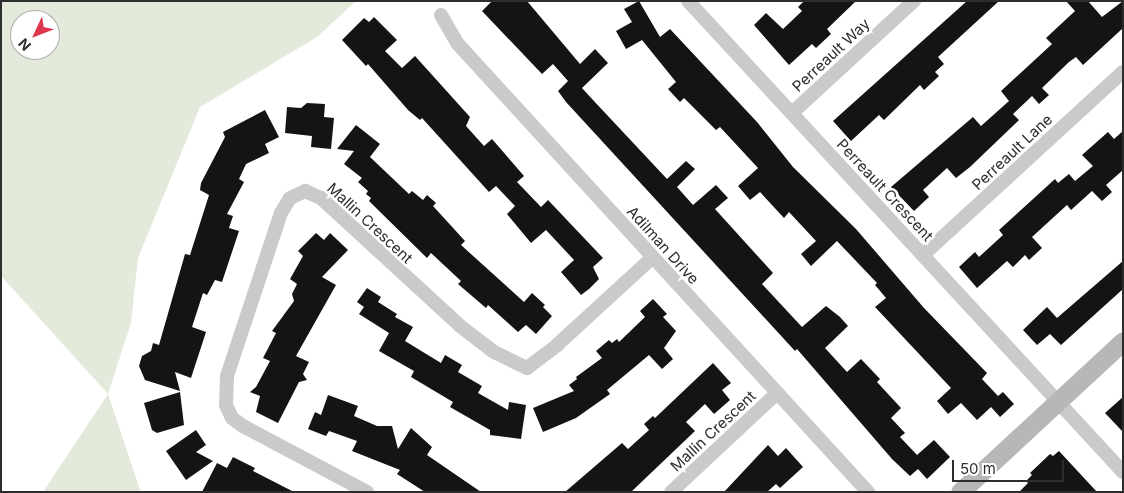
<!DOCTYPE html>
<html>
<head>
<meta charset="utf-8">
<style>
  body { margin:0 }
  #map { position:relative; width:1124px; height:493px; overflow:hidden; background:#fff; font-family:Inter,sans-serif }
  div>[style] { position:absolute }
  .green>* { inset:0; background:#e4eadb }
  .building>* { inset:0; background:#141414 }
  .street>* { height:14px; margin:-7px; padding:0 7px; transform-origin:7px; border-radius:7px; background:#cacaca }
  .secondary>* { height:19px; margin:-9.5px; padding:0 9.5px; transform-origin:9.5px; border-radius:9.5px; background:#b7b7b7 }
  span { translate:-50% -50%; white-space:nowrap; text-align:center; line-height:1.15; -webkit-text-stroke:5px #fff; paint-order:stroke }
  .street-label { font-size:15px; color:#2d2d2d }
  .frame { position:absolute; inset:0; border:2px solid #2d2d2d; pointer-events:none }
  .north { position:absolute; left:10px; top:10px; width:50px; height:50px; box-sizing:border-box; background:#fff; border:1px solid #ababab; border-radius:50%; rotate:227deg; font-size:14px; font-weight:700; line-height:20px; text-align:center; color:#2d2d2d }
  .north::after { content:''; display:block; margin:auto; width:18px; height:22px; background:#dc374c; clip-path:polygon(50% 0,100% 100%,50% 72%,0 100%) }
  .scale { position:absolute; left:952px; top:460px; width:112px; height:22px; box-sizing:border-box; border:2px solid #2d2d2d; border-top:0; padding-left:6px; font-size:15px; line-height:18px; white-space:nowrap; color:#2d2d2d; -webkit-text-stroke:4px #fff; paint-order:stroke }
</style>
</head>
<body>
<div id="map">
  <div class="green">
    <div style="clip-path:polygon(evenodd,1px 1px,356px 1px,317px 37px,200px 107px,138px 258px,131px 323px,108px 394px,140px 490px,144px 492px,43px 492px,108px 394px,1px 276px,1px 1px,20px 20px,50px 20px,50px 50px,20px 50px,20px 20px)"></div>
  </div>
  <div class="building">
    <div style="clip-path:polygon(492px 1px,527px 1px,580px 64px,595px 49px,608px 63px,582px 88px,593px 100px,667px 179px,686px 161px,695px 169px,677px 187px,693px 205px,716px 185px,728px 198px,715px 209px,773px 273px,762px 284px,802px 327px,826px 306px,840px 317px,848px 326px,825px 348px,847px 372px,861px 359px,880px 379px,877px 382px,901px 408px,891px 418px,905px 433px,900px 437px,917px 455px,934px 440px,950px 457px,927px 479px,918px 469px,910px 476px,892px 459px,797px 349px,795px 351px,566px 102px,558px 91px,568px 81px,553px 64px,542px 74px,482px 11px)"></div>
    <div style="clip-path:polygon(639px 1px,660px 37px,670px 29px,757px 122px,793px 167px,856px 229px,924px 308px,987px 373px,982px 379px,998px 396px,1003px 392px,1014px 404px,1000px 417px,991px 407px,977px 420px,961px 403px,948px 414px,937px 401px,951px 388px,875px 307px,886px 298px,875px 285px,877px 283px,837px 241px,811px 266px,801px 254px,816px 241px,789px 212px,784px 218px,760px 192px,750px 200px,738px 186px,758px 168px,720px 127px,716px 130px,684px 98px,680px 102px,668px 89px,676px 82px,642px 40px,626px 49px,616px 31px,632px 22px,624px 9px)"></div>
    <div style="clip-path:polygon(804px 1px,856px 1px,827px 29px,831px 34px,816px 48px,812px 44px,789px 65px,754px 25px,766px 13px,783px 29px,802px 11px,798px 7px)"></div>
    <div style="clip-path:polygon(967px 1px,999px 1px,938px 57px,944px 64px,935px 72px,939px 76px,924px 90px,920px 85px,884px 120px,879px 115px,851px 141px,833px 121px)"></div>
    <div style="clip-path:polygon(1066px 1px,1088px 1px,1102px 17px,1123px 1px,1123px 28px,1083px 65px,1076px 57px,1069px 62px,1042px 88px,1049px 95px,1039px 104px,1032px 96px,1013px 114px,1019px 120px,970px 167px,956px 178px,947px 168px,923px 190px,929px 197px,914px 211px,891px 187px,973px 117px,981px 126px,1009px 101px,1001px 91px,1052px 44px,1046px 38px,1075px 11px)"></div>
    <div style="clip-path:polygon(374px 17px,397px 40px,385px 51px,402px 68px,415px 56px,470px 117px,466px 126px,484px 146px,492px 139px,524px 176px,517px 182px,541px 207px,548px 200px,603px 258px,593px 267px,599px 279px,589px 289px,581px 295px,561px 272px,574px 260px,546px 230px,531px 243px,507px 214px,515px 206px,496px 186px,489px 192px,422px 118px,420px 120px,408px 110px,368px 64px,366px 66px,342px 40px,364px 18px,369px 22px)"></div>
    <div style="clip-path:polygon(307px 103px,325px 104px,324px 117px,334px 118px,331px 149px,311px 147px,312px 136px,285px 133px,287px 107px,301px 108px)"></div>
    <div style="clip-path:polygon(265px 110px,279px 137px,265px 144px,269px 153px,246px 164px,239px 179px,244px 182px,227px 214px,233px 216px,229px 228px,239px 231px,222px 282px,215px 280px,207px 295px,203px 293px,192px 327px,206px 332px,191px 378px,175px 372px,180px 391px,145px 380px,139px 366px,142px 356px,151px 351px,153px 343px,159px 345px,185px 254px,190px 255px,209px 195px,200px 190px,201px 183px,225px 137px,223px 132px)"></div>
    <div style="clip-path:polygon(356px 125px,380px 144px,370px 157px,409px 194px,412px 191px,423px 200px,427px 195px,436px 203px,433px 206px,465px 241px,461px 245px,524px 302px,532px 293px,545px 305px,543px 307px,552px 316px,536px 334px,526px 325px,518px 332px,488px 305px,486px 308px,458px 284px,461px 281px,431px 253px,427px 258px,369px 201px,371px 198px,366px 194px,368px 191px,358px 182px,362px 178px,344px 164px,354px 151px,337px 149px)"></div>
    <div style="clip-path:polygon(1123px 131px,1123px 170px,1106px 185px,1112px 192px,1102px 201px,1092px 191px,1071px 210px,1067px 205px,1032px 237px,1042px 248px,1029px 260px,1025px 255px,1013px 267px,1007px 261px,977px 288px,959px 267px,975px 252px,979px 257px,1003px 235px,999px 230px,1055px 179px,1058px 183px,1069px 174px,1075px 181px,1093px 166px,1082px 155px,1108px 132px,1114px 139px)"></div>
    <div style="clip-path:polygon(316px 233px,324px 240px,330px 233px,348px 250px,322px 277px,336px 285px,296px 356px,309px 362px,303px 374px,307px 380px,299px 382px,278px 423px,256px 412px,260px 396px,250px 392px,256px 387px,270px 361px,263px 358px,276px 333px,272px 331px,294px 301px,292px 294px,297px 284px,290px 279px,303px 256px,298px 251px)"></div>
    <div style="clip-path:polygon(1123px 261px,1123px 289px,1061px 345px,1050px 334px,1037px 345px,1023px 330px,1047px 307px,1057px 318px)"></div>
    <div style="clip-path:polygon(367px 288px,381px 297px,378px 302px,397px 314px,395px 317px,413px 327px,405px 341px,441px 363px,445px 355px,462px 365px,458px 372px,482px 386px,478px 393px,508px 410px,509px 402px,526px 405px,521px 439px,490px 435px,490px 430px,450px 407px,453px 402px,411px 377px,414px 371px,379px 351px,389px 333px,359px 314px,364px 307px,357px 302px)"></div>
    <div style="clip-path:polygon(653px 299px,667px 314px,663px 317px,676px 331px,664px 348px,673px 359px,662px 369px,649px 355px,607px 390px,610px 394px,576px 418px,543px 432px,533px 408px,574px 391px,569px 385px,577px 379px,576px 377px,602px 358px,596px 351px,609px 340px,612px 343px,617px 339px,619px 342px,645px 317px,640px 311px)"></div>
    <div style="clip-path:polygon(713px 363px,731px 383px,722px 390px,730px 400px,714px 414px,705px 404px,686px 422px,695px 431px,631px 492px,565px 492px,622px 443px,628px 449px,649px 430px,644px 424px,653px 416px,655px 418px)"></div>
    <div style="clip-path:polygon(180px 392px,184px 425px,157px 433px,152px 430px,144px 403px)"></div>
    <div style="clip-path:polygon(328px 395px,358px 406px,354px 416px,377px 426px,392px 426px,398px 449px,411px 428px,432px 447px,427px 455px,481px 492px,425px 492px,397px 474px,400px 470px,352px 451px,357px 441px,329px 431px,326px 436px,308px 429px,315px 412px,321px 415px)"></div>
    <div style="clip-path:polygon(1123px 397px,1123px 432px,1105px 413px)"></div>
    <div style="clip-path:polygon(196px 430px,206px 445px,196px 452px,213px 461px,186px 480px,166px 451px)"></div>
    <div style="clip-path:polygon(768px 445px,778px 456px,786px 448px,803px 467px,780px 488px,776px 484px,767px 492px,724px 492px)"></div>
    <div style="clip-path:polygon(1059px 451px,1097px 492px,1019px 492px,1028px 483px,1026px 481px,1032px 475px,1030px 473px,1050px 454px,1053px 456px)"></div>
    <div style="clip-path:polygon(233px 457px,255px 468px,253px 471px,294px 492px,202px 492px,217px 463px,227px 468px)"></div>
  </div>
  <div class="street">
    <div style="left:688px;top:1px;width:641px;rotate:47.28deg"></div>
    <div style="left:441px;top:15px;width:32px;rotate:60deg"></div>
    <div style="left:457px;top:43px;width:609px;rotate:47.53deg"></div>
    <div style="left:792px;top:113px;width:166px;rotate:-42.6deg"></div>
    <div style="left:923px;top:255px;width:271px;rotate:-42.5deg"></div>
    <div style="left:367px;top:492px;width:140px;rotate:-152deg"></div>
    <div style="left:243px;top:426px;width:14px;rotate:-144deg"></div>
    <div style="left:232px;top:418px;width:14px;rotate:-115deg"></div>
    <div style="left:226px;top:405px;width:29px;rotate:-88deg"></div>
    <div style="left:227px;top:376px;width:172px;rotate:-71.7deg"></div>
    <div style="left:281px;top:213px;width:17px;rotate:-59deg"></div>
    <div style="left:290px;top:198px;width:17px;rotate:-25deg"></div>
    <div style="left:305px;top:191px;width:17px;rotate:24deg"></div>
    <div style="left:321px;top:198px;width:189px;rotate:42.6deg"></div>
    <div style="left:460px;top:326px;width:43px;rotate:37.4deg"></div>
    <div style="left:494px;top:352px;width:37px;rotate:26deg"></div>
    <div style="left:527px;top:368px;width:38px;rotate:-37deg"></div>
    <div style="left:557px;top:345px;width:130px;rotate:-42.5deg"></div>
    <div style="left:671px;top:492px;width:145px;rotate:-43deg"></div>
  </div>
  <div class="secondary">
    <div style="left:960px;top:492px;width:222px;rotate:-42.8deg"></div>
  </div>
  <div class="street-label">
    <span style="left:831px;top:55px;rotate:-43deg">Perreault Way</span>
    <span style="left:1012px;top:152px;rotate:-43deg">Perreault Lane</span>
    <span style="left:885px;top:190px;rotate:47deg">Perreault Crescent</span>
    <span style="left:370px;top:223px;rotate:43deg">Mallin Crescent</span>
    <span style="left:663px;top:245px;rotate:48deg">Adilman Drive</span>
    <span style="left:713px;top:431px;rotate:-43deg">Mallin Crescent</span>
  </div>
  <div class="frame"></div>
  <div class="north">N</div>
  <div class="scale">50 m</div>
</div>
</body>
</html>
